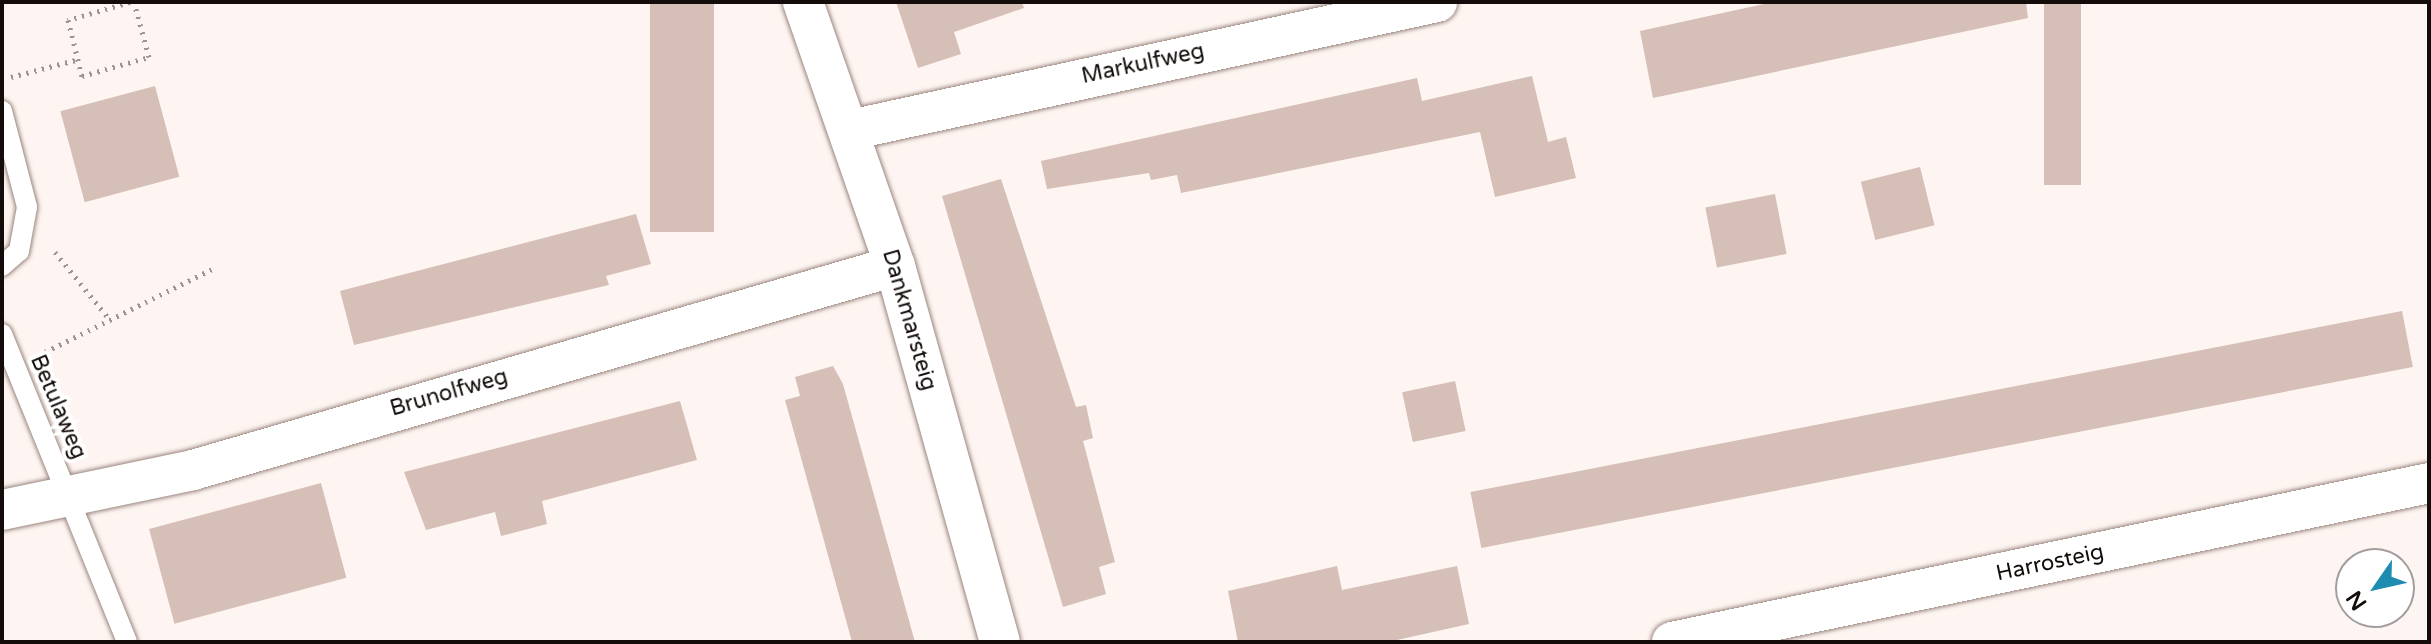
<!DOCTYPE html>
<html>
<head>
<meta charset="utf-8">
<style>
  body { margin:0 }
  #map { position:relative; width:2431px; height:644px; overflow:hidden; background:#fef5f2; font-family:"Varela Round",sans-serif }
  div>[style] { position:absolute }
  .building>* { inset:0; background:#d5bfb7; transform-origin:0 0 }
  .path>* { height:5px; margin-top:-2.5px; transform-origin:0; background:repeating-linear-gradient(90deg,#9d9492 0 2px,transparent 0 8px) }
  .roads { filter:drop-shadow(0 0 2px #9a867e) drop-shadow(0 0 2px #9a867e) }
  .service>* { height:20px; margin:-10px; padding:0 10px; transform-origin:10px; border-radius:10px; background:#fff }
  .minor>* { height:40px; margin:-20px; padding:0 20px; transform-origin:20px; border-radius:20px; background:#fff }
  span { translate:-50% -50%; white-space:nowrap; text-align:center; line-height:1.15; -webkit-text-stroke:8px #fff; paint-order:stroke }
  .street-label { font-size:22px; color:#130c0a }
  .frame { position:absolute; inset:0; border:4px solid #130c0a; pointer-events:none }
  .north { position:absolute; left:2335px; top:548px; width:80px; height:80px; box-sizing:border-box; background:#fff; border:2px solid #a19e9d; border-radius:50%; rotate:236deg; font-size:22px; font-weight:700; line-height:32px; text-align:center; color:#130c0a }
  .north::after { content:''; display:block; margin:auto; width:28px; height:36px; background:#1e8bb1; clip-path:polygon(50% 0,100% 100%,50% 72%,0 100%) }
</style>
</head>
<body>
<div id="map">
  <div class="building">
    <div style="left:650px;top:2px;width:64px;height:230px"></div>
    <div style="clip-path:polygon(896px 2px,1022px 2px,1024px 8px,954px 32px,961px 54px,918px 68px)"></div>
    <div style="clip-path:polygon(1773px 2px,2026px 2px,2028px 18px,1653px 98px,1640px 31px)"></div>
    <div style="left:2044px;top:2px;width:37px;height:183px"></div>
    <div style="clip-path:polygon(1532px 76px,1548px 142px,1566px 137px,1576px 178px,1495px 197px,1480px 132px,1181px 193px,1177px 175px,1151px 180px,1149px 173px,1047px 189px,1041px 161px,1417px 78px,1422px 101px)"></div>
    <div style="left:155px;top:86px;width:94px;height:98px;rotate:75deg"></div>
    <div style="left:1920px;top:167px;width:60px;height:61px;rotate:76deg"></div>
    <div style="clip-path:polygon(1001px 179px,1076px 407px,1086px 405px,1093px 438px,1083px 441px,1115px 562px,1099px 567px,1106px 594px,1063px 607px,942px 196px)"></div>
    <div style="left:1775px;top:194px;width:61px;height:71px;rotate:79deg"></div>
    <div style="clip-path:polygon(636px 214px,651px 264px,606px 276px,609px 285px,354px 345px,340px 291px)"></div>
    <div style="left:2402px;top:311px;width:57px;height:949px;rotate:79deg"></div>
    <div style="clip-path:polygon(833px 366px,843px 384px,915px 642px,852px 642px,785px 400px,800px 396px,795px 377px)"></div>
    <div style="left:1455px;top:381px;width:51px;height:54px;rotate:78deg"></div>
    <div style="clip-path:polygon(680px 401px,697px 460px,542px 501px,547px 524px,501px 536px,495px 512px,426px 530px,404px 472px)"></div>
    <div style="left:321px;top:483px;width:98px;height:178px;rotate:75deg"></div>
    <div style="clip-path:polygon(1337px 566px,1342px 590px,1457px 566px,1469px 624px,1388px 642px,1238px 642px,1228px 591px)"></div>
  </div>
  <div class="path">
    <div style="left:130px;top:2px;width:65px;rotate:163.8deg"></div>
    <div style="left:68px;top:20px;width:58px;rotate:76deg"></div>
    <div style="left:82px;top:76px;width:70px;rotate:-15.8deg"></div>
    <div style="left:149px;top:57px;width:57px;rotate:-105.3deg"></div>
    <div style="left:11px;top:77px;width:67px;rotate:-14.7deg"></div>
    <div style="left:55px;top:252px;width:87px;rotate:51deg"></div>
    <div style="left:45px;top:352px;width:189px;rotate:-26.4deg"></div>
  </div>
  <div class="roads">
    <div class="service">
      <div style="left:2px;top:111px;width:99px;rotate:75.4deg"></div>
      <div style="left:27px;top:207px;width:45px;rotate:100.3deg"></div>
      <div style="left:19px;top:251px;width:23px;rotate:139deg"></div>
      <div style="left:2px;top:334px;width:332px;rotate:67.9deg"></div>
    </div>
    <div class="minor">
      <div style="left:803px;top:2px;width:280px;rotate:70.8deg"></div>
      <div style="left:895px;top:266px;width:390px;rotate:74.4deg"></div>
      <div style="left:850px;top:130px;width:601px;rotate:-12.3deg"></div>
      <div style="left:2px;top:510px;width:195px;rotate:-11.8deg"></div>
      <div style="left:193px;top:470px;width:731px;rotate:-16.2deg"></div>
      <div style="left:1672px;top:642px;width:774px;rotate:-11.86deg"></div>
    </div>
  </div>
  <div class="street-label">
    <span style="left:1143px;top:64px;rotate:-12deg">Markulfweg</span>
    <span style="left:909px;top:320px;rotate:74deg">Dankmarsteig</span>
    <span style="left:449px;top:393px;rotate:-16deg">Brunolfweg</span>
    <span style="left:58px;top:407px;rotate:67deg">Betulaweg</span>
    <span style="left:2050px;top:563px;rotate:-12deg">Harrosteig</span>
  </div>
  <div class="frame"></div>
  <div class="north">N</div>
</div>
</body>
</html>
